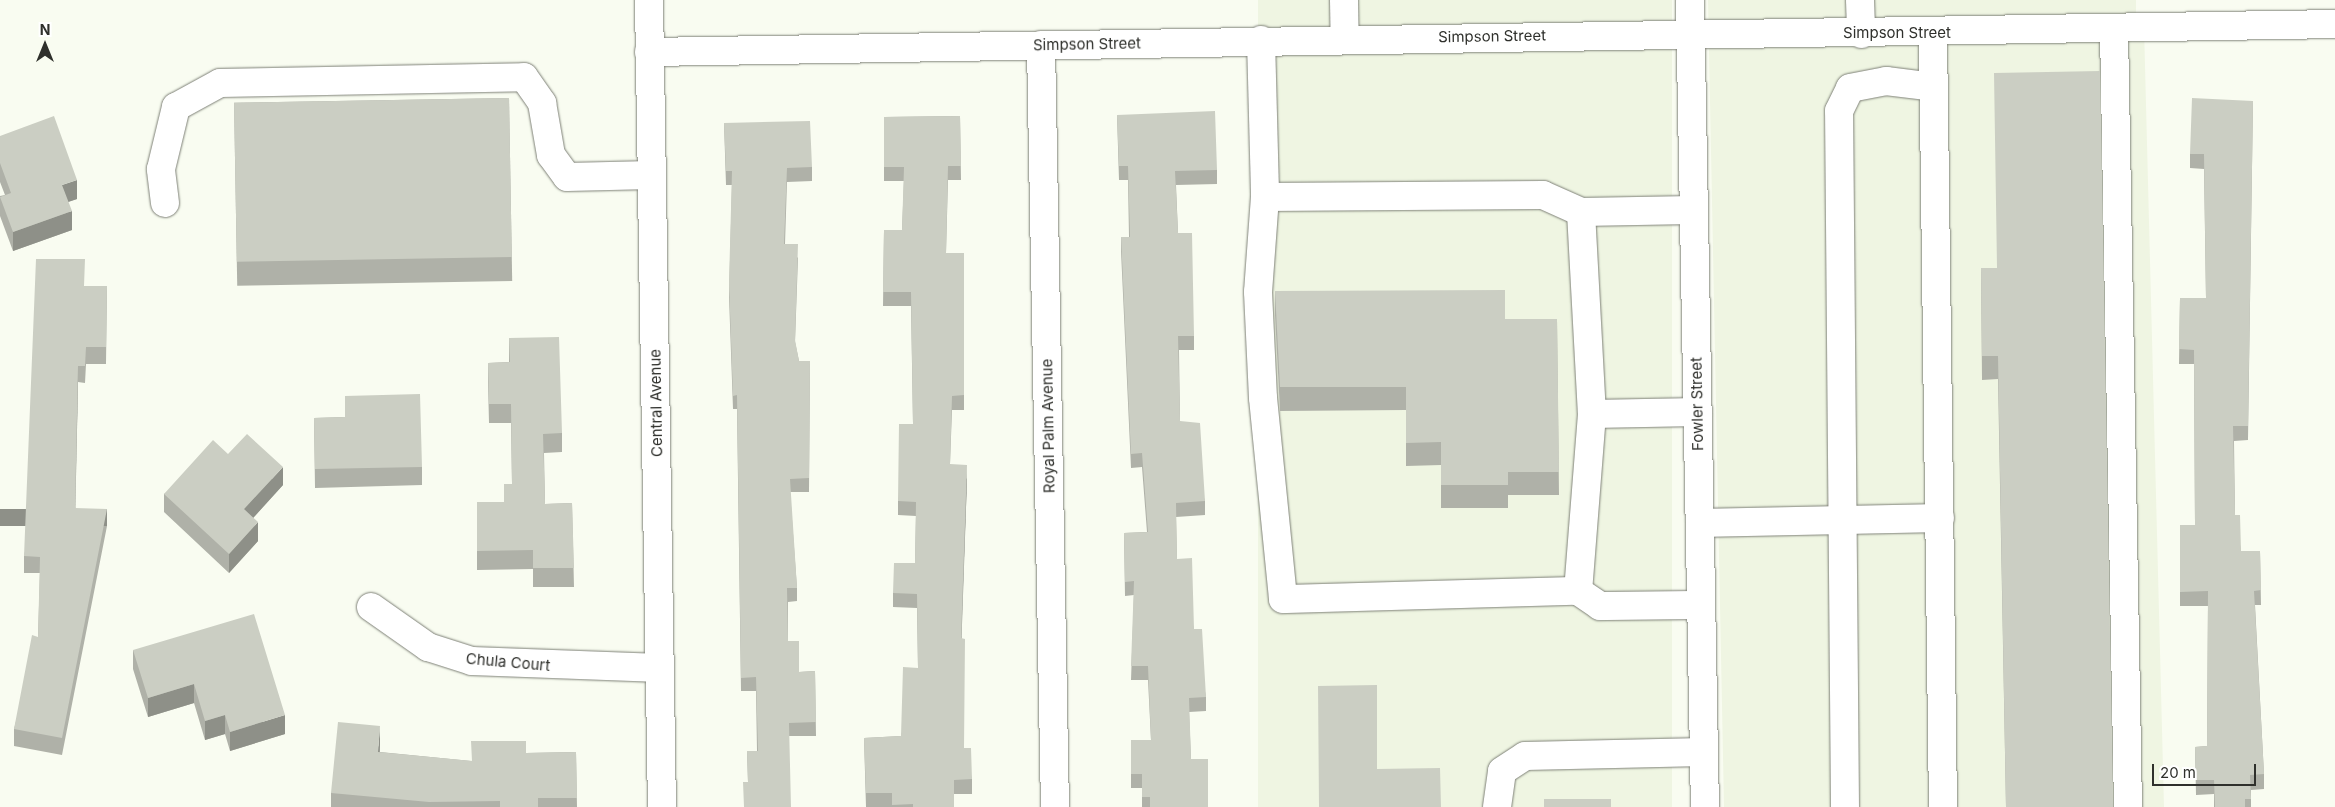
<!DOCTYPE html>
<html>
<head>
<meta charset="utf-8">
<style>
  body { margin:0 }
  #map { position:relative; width:2335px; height:807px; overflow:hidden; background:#f9fcf1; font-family:Inter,sans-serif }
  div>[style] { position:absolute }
  .built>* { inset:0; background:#eff5e2; transform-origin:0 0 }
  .roads { filter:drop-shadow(0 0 1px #7e8177) drop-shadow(0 0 1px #7e8177) }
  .minor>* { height:28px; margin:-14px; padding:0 14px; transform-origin:14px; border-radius:14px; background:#fff }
  .major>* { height:28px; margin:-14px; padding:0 14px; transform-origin:14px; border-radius:14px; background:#fff }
  .wall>* { inset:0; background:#afb1a8; transform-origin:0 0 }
  .shaded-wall>* { inset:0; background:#8e9088; transform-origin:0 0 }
  .building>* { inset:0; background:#cbcec3; transform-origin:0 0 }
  span { translate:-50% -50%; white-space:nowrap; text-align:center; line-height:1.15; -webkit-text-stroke:4.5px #fff; paint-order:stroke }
  .street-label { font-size:15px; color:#2f302c }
  .north { position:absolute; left:20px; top:20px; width:50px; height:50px; -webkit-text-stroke:4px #fff; paint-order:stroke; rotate:0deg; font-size:14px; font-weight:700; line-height:20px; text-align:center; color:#2f302c }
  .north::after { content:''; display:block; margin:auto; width:18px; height:22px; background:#2f302c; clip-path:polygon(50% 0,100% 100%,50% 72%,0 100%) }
  .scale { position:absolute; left:2152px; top:764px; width:104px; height:22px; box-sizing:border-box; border:2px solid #2f302c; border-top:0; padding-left:6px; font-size:15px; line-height:18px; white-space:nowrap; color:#2f302c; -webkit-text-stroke:4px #fff; paint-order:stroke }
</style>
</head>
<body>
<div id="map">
  <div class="built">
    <div style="left:1258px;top:0;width:414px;height:807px"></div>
    <div style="clip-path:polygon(1708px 0,2136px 0,2136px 25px,2144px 26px,2164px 807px,1724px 807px)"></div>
  </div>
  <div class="roads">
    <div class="minor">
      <div style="left:649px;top:0;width:807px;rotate:89.08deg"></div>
      <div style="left:1344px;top:0;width:39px;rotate:89deg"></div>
      <div style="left:1860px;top:0;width:34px;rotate:88deg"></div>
      <div style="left:2114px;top:30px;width:777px;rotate:88.97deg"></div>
      <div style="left:1933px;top:34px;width:773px;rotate:89.26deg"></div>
      <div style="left:1261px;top:40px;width:157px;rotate:88.5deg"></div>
      <div style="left:1265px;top:197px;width:278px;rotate:-0.4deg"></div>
      <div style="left:1543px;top:195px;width:42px;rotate:24.1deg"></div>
      <div style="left:1581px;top:212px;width:112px;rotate:-1deg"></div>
      <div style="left:1041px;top:45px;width:762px;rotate:88.95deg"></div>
      <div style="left:649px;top:52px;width:1686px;rotate:-0.95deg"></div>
      <div style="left:1265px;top:197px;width:95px;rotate:94.2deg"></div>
      <div style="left:1258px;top:292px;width:106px;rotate:87.3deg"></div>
      <div style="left:1263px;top:398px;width:202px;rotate:84.3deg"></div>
      <div style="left:1283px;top:599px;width:295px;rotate:-1.6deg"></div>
      <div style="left:165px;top:203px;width:34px;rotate:-97deg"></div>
      <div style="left:161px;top:169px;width:64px;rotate:-76.4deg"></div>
      <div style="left:176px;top:107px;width:50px;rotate:-28.6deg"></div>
      <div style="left:220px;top:83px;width:304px;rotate:-1.1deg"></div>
      <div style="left:524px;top:77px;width:32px;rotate:55deg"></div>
      <div style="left:542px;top:103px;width:53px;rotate:80.2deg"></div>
      <div style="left:551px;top:155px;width:27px;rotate:54deg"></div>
      <div style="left:567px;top:177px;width:85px;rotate:-1.3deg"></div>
      <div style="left:1581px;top:212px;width:202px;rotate:86.9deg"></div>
      <div style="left:1592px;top:414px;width:178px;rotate:94.5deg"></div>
      <div style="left:1578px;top:591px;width:27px;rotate:34deg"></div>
      <div style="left:1600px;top:606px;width:101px;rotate:-0.6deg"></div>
      <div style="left:1592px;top:414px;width:106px;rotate:-1.1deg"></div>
      <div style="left:1700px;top:523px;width:240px;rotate:-1.2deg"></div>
      <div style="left:371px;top:607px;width:70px;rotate:35.1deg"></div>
      <div style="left:428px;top:647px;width:46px;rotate:17.7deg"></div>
      <div style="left:472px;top:661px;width:188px;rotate:2.1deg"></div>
      <div style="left:1497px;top:807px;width:36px;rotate:-82deg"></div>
      <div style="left:1502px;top:771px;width:27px;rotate:-33deg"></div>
      <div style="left:1525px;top:756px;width:179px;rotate:-1.3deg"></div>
      <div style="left:1845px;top:807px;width:696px;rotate:-90.49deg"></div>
      <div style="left:1839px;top:111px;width:25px;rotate:-64deg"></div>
      <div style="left:1850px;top:88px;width:37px;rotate:-11deg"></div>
      <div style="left:1886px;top:81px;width:48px;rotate:7.1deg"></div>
    </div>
    <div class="major">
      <div style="left:1690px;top:0;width:807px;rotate:88.94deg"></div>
    </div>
  </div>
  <div class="wall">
    <div style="left:509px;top:98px;width:183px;height:275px;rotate:89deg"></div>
    <div style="clip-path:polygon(2253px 101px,2248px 440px,2234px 441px,2235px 515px,2241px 551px,2260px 551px,2261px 605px,2255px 605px,2264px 774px,2264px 789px,2251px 790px,2251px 807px,2214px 807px,2214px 794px,2196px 795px,2195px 747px,2207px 746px,2208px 606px,2180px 606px,2180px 540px,2195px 525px,2194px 364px,2179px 364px,2180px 298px,2206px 298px,2204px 169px,2190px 168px,2190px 154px)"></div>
    <div style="clip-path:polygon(1117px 115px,1217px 170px,1217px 184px,1176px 185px,1178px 233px,1194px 336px,1194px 350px,1179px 350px,1180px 421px,1205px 501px,1205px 515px,1176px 517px,1177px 559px,1194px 629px,1206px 697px,1206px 711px,1189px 712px,1191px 759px,1208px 807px,1142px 807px,1142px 788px,1131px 788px,1131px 740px,1151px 740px,1148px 680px,1131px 680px,1134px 595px,1125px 596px,1124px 533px,1147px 532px,1142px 467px,1131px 468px,1121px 251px,1121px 237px,1129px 237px,1128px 180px,1119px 180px)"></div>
    <div style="clip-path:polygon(960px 116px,961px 180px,948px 180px,946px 253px,964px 253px,964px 410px,952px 410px,950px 464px,967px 479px,961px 638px,964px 748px,972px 779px,972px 794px,954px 794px,954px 807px,866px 807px,864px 738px,901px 736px,918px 668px,917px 608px,893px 607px,893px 593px,915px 563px,916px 516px,898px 515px,898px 501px,913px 424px,911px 306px,883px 306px,884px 230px,902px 230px,904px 181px,884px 181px,884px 117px)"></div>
    <div style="clip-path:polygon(724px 123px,812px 167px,812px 181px,787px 182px,785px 244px,798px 258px,795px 342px,799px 361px,810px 361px,809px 492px,790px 492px,797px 588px,797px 601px,788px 602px,788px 641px,799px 672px,815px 671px,816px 736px,789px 736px,748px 782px,747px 751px,757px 751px,756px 691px,741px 691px,737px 409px,733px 409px,729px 297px,732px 185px,726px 185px)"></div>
    <div style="clip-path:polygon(0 136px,77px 199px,68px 202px,72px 230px,13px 251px,0 216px,0 196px,5px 195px,0 182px)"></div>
    <div style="clip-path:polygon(1981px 268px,2113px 807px,2006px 807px,1998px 379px,1982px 380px)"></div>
    <div style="clip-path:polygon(84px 286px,107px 286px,106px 364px,86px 364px,85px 383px,78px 382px,75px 508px,107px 526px,62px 755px,14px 746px,14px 729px,38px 637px,40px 573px,24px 573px,24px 556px)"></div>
    <div style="clip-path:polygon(1275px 291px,1505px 319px,1557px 319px,1559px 495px,1508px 495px,1508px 508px,1441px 508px,1441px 465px,1406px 466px,1406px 410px,1280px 411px,1275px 315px)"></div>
    <div style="clip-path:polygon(509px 338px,562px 433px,562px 452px,544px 453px,545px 504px,572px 503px,574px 587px,533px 587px,533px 569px,477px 570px,477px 502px,504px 502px,504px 484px,512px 484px,511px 423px,489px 423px,488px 382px,488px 363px,509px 362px)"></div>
    <div style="clip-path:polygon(345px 396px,422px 467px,422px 485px,315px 488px,314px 418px,345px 417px)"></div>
    <div style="clip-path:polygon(228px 454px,283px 485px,253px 518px,258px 541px,229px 573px,164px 512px,164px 494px)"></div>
    <div style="clip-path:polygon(133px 650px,285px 734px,230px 751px,225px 734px,205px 740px,194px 703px,148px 717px,133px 669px)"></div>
    <div style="clip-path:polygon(380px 745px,380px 752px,471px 761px,526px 753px,576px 752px,577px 807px,331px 807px,331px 793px)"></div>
  </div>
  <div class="shaded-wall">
    <div style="clip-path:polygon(77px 180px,77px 199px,62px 204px,62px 185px)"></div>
    <div style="clip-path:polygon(72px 211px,72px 230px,13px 251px,13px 232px)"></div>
    <div style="clip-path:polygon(78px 366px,78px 382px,75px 525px,75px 508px)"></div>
    <div style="clip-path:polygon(967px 465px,967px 479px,961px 653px,961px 638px)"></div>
    <div style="clip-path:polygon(283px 467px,283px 485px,244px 528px,244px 509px)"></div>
    <div style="left:107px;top:509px;width:17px;height:233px;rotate:90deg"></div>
    <div style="clip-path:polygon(258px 522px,258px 541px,229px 573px,229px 554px)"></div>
    <div style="clip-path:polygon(194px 684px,194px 703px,148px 717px,148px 698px)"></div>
    <div style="clip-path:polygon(225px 715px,225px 734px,205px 740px,205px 721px)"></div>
    <div style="clip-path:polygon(285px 715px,285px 734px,230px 751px,230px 732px)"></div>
    <div style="clip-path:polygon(380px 726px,380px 745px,378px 771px,378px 752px)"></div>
  </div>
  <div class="building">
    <div style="clip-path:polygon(2100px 71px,2113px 807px,2006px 807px,1998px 356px,1982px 356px,1981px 268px,1997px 268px,1994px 73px)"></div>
    <div style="left:509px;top:98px;width:159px;height:275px;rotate:89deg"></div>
    <div style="clip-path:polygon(2192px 98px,2253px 101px,2248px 426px,2233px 426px,2235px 515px,2240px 515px,2241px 551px,2260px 551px,2261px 590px,2254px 591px,2264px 774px,2250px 775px,2251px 799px,2245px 799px,2245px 807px,2215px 807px,2214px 780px,2196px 780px,2195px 747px,2207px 746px,2208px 591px,2180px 592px,2180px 525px,2195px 525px,2194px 350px,2179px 349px,2180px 298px,2206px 298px,2204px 154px,2190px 154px)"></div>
    <div style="clip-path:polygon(1215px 111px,1217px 170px,1175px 171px,1178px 233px,1192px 233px,1194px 336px,1178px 336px,1180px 421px,1200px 423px,1205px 501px,1176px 503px,1177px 559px,1192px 558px,1194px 629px,1202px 629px,1206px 697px,1189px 698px,1191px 759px,1208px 759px,1208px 807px,1150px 807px,1150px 797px,1142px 797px,1142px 774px,1131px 774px,1131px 740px,1151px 740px,1148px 666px,1131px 666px,1134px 581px,1125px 582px,1124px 533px,1148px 532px,1142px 453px,1131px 454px,1121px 237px,1130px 237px,1128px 166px,1119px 166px,1117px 115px)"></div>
    <div style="clip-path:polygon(54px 116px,77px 180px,62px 185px,72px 211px,13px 232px,0 197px,11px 193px,0 163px,0 136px)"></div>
    <div style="clip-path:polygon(960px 116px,961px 166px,948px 166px,946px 253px,964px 253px,964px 395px,952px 396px,950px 464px,967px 465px,961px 638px,965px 639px,964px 748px,971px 748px,972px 779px,954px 780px,954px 807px,913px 807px,913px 804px,892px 805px,892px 793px,866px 793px,864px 738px,901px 736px,903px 667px,918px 668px,917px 594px,893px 593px,894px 563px,915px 563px,916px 502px,898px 501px,899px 424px,913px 424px,911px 292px,883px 292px,884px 230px,902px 230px,904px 167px,884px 167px,884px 117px)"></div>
    <div style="clip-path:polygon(810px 121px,812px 167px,787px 168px,784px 244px,798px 244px,795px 340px,799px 361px,810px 361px,809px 478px,790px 479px,797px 588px,787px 588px,788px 641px,799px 641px,799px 672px,815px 671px,816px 722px,789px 723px,791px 807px,744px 807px,743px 782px,748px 782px,747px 751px,758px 751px,756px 677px,741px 678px,737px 395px,733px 396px,729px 283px,732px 171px,726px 171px,724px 123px)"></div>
    <div style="clip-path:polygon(36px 259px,85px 259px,84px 286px,107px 286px,106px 347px,86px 347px,85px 366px,78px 366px,75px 508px,107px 509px,62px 738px,14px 729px,32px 635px,38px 637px,40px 557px,24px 556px)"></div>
    <div style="clip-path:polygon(1505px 290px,1505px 319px,1557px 319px,1559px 472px,1508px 472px,1508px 485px,1441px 485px,1441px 442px,1406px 443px,1406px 387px,1280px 387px,1275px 291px)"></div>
    <div style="clip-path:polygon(559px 337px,562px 433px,543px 434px,545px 504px,572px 503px,574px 568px,533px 568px,533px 550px,477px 551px,477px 502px,504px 502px,504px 484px,512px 484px,511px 404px,489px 404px,488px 363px,510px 362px,509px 338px)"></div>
    <div style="clip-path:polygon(420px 394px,422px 467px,315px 469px,314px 418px,345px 417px,345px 396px)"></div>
    <div style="clip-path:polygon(247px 434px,283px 467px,244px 509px,258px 522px,229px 554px,164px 494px,213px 440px,228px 454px)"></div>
    <div style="clip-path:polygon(254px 614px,285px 715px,230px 732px,225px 715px,205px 721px,194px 684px,148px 698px,133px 650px)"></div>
    <div style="clip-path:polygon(1377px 685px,1377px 769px,1440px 768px,1441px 807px,1319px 807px,1318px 686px)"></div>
    <div style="clip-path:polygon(338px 722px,380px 726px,378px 752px,472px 761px,471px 741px,526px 741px,526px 753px,576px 752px,577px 798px,538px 798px,538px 807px,500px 807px,500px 801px,429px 802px,331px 793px)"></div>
    <div style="left:1544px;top:799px;width:67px;height:8px"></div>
  </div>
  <div class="street-label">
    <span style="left:1897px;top:33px">Simpson Street</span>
    <span style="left:1492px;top:36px;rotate:-1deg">Simpson Street</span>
    <span style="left:1087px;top:44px;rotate:-1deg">Simpson Street</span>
    <span style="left:656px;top:403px;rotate:-91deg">Central Avenue</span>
    <span style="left:1697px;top:404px;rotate:-91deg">Fowler Street</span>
    <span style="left:1048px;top:426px;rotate:-91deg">Royal Palm Avenue</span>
    <span style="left:508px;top:662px;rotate:5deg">Chula Court</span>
  </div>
  <div class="north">N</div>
  <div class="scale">20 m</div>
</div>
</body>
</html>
